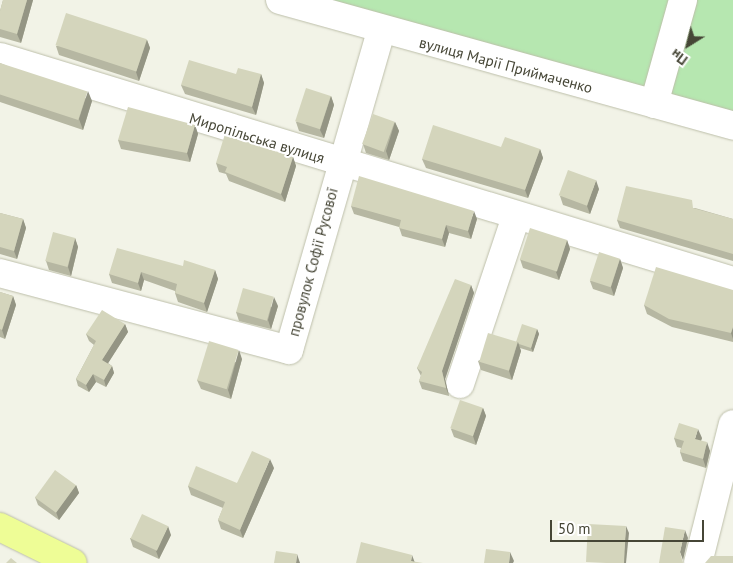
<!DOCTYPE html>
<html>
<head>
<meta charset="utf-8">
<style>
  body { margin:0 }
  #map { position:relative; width:733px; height:563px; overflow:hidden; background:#f2f3e7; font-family:"PT Sans",sans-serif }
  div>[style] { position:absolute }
  .green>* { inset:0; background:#b6e7b0 }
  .roads { filter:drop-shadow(0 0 1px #bdbfaa) drop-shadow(0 0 1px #bdbfaa) }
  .minor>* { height:28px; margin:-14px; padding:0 14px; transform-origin:14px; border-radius:14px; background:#fff }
  .major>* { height:28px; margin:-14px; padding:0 14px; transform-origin:14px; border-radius:14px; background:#eefd96 }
  .wall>* { inset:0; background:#b6b7a2 }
  .shaded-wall>* { inset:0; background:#949584 }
  .building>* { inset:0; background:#d4d5bc; transform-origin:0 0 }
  span { translate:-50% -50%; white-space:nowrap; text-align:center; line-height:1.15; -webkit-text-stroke:4px #fff; paint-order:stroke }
  .street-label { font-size:15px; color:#464636 }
  .north { position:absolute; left:663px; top:20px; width:50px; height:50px; -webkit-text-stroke:4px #fff; paint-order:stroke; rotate:216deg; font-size:14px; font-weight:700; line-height:20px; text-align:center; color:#464636 }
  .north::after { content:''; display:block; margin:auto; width:18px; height:22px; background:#464636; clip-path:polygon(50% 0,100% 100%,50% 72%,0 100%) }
  .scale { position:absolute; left:550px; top:520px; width:154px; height:22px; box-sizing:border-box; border:2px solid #464636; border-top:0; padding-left:6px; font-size:15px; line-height:18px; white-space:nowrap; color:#464636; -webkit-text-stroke:4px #fff; paint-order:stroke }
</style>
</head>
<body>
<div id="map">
  <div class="green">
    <div style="clip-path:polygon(280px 0,733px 0,733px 126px)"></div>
  </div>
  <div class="roads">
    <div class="minor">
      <div style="left:280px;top:0;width:470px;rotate:15.5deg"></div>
      <div style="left:0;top:57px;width:766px;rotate:16.99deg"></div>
      <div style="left:654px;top:104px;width:108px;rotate:-74.4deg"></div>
      <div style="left:0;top:273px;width:299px;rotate:14.9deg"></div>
      <div style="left:289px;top:350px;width:332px;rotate:-73.9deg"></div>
      <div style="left:460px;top:384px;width:176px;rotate:-71.5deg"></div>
      <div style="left:698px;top:563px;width:143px;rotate:-75.9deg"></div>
    </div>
    <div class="major">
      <div style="left:0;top:527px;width:81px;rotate:26.3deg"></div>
    </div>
  </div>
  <div class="wall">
    <div style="clip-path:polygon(3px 0,33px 0,21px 43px,0 37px,0 11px)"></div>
    <div style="clip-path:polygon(147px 40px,150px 48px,139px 81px,59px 55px,56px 46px)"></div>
    <div style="clip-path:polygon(0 63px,92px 101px,83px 130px,0 102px)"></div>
    <div style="clip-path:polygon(236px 74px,261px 74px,264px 83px,256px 115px,185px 94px,181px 85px)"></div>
    <div style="clip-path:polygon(331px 96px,334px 105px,324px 138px,299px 131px,296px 122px)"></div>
    <div style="clip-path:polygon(395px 122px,399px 131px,389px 160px,366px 153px,363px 144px)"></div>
    <div style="clip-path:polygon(195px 125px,198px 134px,190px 162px,121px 149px,118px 140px)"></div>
    <div style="clip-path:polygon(540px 149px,543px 158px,528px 198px,426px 168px,422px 159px)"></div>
    <div style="clip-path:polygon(293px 157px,296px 166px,285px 202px,229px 181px,226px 174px,219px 172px,216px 163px)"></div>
    <div style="clip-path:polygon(599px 189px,590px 214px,563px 205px,560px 196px)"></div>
    <div style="clip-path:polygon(351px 206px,477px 219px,471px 239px,449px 233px,445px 247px,402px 236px,399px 227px,354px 214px)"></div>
    <div style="clip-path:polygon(695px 208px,733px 219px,733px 261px,620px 228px,617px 220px)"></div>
    <div style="clip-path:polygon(0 213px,23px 219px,26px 228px,17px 259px,0 254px)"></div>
    <div style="clip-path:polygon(75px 238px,78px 247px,71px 276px,49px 270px,46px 261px)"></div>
    <div style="clip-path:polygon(567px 240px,570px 249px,559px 280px,523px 268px,520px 259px)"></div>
    <div style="clip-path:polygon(620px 259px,623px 268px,614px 296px,593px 289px,590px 281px)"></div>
    <div style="clip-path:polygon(183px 266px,215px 270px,218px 279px,207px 312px,178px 302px,175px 293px,175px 291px,144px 280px,141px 291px,112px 283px,109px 274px)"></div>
    <div style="clip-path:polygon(471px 285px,474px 293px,445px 379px,449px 396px,422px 389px,419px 381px,421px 376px,417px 368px)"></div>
    <div style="clip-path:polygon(733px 290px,733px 342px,672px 327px,647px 314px,644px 305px)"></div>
    <div style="clip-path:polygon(0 292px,13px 296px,16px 305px,5px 339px,0 337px)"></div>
    <div style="clip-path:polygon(278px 306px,271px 329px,239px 321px,236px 312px)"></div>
    <div style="clip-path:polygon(125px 324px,128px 332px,108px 363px,112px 366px,114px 373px,106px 387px,96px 382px,89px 392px,78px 386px,76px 379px,94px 345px,89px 341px,86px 334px)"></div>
    <div style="clip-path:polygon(537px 329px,539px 334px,533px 352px,520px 348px,521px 351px,512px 380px,481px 370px,478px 361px,516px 342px)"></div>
    <div style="clip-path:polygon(242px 359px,231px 399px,201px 389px,197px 380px)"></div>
    <div style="clip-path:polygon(483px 408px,486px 416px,476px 445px,454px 437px,451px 429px)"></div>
    <div style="clip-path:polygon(674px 438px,702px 438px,701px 441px,710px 451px,706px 468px,683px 461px,680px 452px,681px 448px,677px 447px)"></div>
    <div style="clip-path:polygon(274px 468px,243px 538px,221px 529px,218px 520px,223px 508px,191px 495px,188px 486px,237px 483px)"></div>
    <div style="clip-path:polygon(76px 485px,79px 493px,59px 520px,38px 505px,35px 497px)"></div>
    <div style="clip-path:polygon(171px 535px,159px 559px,133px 547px,130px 538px)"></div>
  </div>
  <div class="shaded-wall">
    <div style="clip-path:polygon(27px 0,33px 0,21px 43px,17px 34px)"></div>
    <div style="clip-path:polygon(147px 40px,150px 48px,139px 81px,136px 72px)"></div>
    <div style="clip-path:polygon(261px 74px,264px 83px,256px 115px,252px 107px)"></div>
    <div style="clip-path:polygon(88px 91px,92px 101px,83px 130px,79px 119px)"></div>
    <div style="clip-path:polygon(331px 96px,334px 105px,324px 138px,320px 130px)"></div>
    <div style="clip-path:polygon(395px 122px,399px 131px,389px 160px,386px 151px)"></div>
    <div style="clip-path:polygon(195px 125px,198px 134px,190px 162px,187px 153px)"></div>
    <div style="clip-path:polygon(540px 149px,543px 158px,528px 198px,525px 190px)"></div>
    <div style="clip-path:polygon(293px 157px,296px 166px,285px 202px,281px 194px)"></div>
    <div style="clip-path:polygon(596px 180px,599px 189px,590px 214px,587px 206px)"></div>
    <div style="clip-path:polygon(474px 211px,477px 219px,471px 239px,468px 231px)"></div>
    <div style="clip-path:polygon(23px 219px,26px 228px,17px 259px,14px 251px)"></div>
    <div style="clip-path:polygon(446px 225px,449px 233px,445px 247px,442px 239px)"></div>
    <div style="clip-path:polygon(75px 238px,78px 247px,71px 276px,68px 267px)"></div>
    <div style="clip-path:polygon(567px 240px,570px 249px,559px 280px,556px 272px)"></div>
    <div style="clip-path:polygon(620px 259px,623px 268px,614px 296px,611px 287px)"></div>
    <div style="clip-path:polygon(215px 270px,218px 279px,207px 312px,204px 303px)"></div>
    <div style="clip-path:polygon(141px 272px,144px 280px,141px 291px,138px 283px)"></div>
    <div style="clip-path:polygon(471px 285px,474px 293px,445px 379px,449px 396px,446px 388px,442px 371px)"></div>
    <div style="clip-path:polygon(13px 296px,16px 305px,5px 339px,2px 330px)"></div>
    <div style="clip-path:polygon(274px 297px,278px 306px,271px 329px,268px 320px)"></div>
    <div style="clip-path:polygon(125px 324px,128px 332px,105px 368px,102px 360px)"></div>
    <div style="clip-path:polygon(733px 327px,733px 339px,731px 333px)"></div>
    <div style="clip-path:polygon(537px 329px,539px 334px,533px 352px,531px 348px)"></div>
    <div style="clip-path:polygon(518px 342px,521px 351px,512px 380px,509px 371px)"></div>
    <div style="clip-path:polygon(239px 350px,242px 359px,231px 399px,228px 390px)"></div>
    <div style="clip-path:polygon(112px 366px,114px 373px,106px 387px,104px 380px)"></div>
    <div style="clip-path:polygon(93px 374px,96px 382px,89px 392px,86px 385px)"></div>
    <div style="clip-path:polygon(483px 408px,486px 416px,476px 445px,473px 436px)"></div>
    <div style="clip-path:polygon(698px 429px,702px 438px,698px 448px,695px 439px)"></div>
    <div style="clip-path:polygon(707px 442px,710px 451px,706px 468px,703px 459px)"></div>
    <div style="clip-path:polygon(270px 459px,274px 468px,243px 538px,240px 530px)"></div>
    <div style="clip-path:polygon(76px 485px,79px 493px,59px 520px,56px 512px)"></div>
    <div style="clip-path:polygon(168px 526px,171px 535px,159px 559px,156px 551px)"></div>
    <div style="clip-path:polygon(626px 526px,629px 533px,626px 563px,623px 563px)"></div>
    <div style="clip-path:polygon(685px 530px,688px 538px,683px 560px,680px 552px)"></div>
    <div style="clip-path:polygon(510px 552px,514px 561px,513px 563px,509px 563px)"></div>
    <div style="clip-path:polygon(297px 554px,300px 563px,296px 563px)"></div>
    <div style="clip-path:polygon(412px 555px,415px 563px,411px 561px)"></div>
  </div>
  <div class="building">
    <div style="clip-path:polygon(3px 0,27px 0,17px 34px,0 29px,0 11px)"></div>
    <div style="left:66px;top:13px;width:85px;height:34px;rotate:18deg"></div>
    <div style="clip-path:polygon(189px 60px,236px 74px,238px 68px,261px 74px,252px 107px,181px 85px)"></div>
    <div style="left:0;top:63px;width:92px;height:30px;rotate:18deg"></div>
    <div style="left:306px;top:88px;width:26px;height:35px;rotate:18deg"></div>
    <div style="clip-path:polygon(128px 107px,195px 125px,187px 153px,118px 140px)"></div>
    <div style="left:373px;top:114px;width:23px;height:32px;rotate:20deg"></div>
    <div style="clip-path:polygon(433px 125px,501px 147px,505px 137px,540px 149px,525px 190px,422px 159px)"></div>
    <div style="clip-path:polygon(225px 134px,293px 157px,281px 194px,225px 172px,227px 167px,216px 163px)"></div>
    <div style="left:568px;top:170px;width:30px;height:27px;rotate:20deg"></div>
    <div style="clip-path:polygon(359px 176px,474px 211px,468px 231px,446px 225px,442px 239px,399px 228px,401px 220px,351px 206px)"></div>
    <div style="clip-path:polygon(626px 186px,692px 200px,693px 208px,733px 219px,733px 254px,617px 220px)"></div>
    <div style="clip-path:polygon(0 213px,23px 219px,14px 251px,0 247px)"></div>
    <div style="left:530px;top:228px;width:39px;height:33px;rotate:18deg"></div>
    <div style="left:53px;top:232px;width:23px;height:30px;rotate:15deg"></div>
    <div style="clip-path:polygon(117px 248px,183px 266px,184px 260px,215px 270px,204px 303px,175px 293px,177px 284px,141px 272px,138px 283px,109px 274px)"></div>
    <div style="left:599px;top:252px;width:22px;height:30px;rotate:18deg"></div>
    <div style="clip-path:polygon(656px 267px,733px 290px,733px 327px,731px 333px,669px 319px,644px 305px)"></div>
    <div style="clip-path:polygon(455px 279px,471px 285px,442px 371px,446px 388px,419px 381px,422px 372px,417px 368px)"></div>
    <div style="left:243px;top:288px;width:32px;height:25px;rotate:16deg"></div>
    <div style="clip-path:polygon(0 292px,13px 296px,2px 330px,0 329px)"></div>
    <div style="clip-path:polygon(102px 310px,125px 324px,102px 360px,112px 366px,104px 380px,93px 374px,86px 385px,76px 379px,96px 341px,86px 334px)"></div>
    <div style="clip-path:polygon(522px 324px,537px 329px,531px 348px,519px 344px,518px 342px,516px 342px)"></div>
    <div style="left:488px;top:333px;width:31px;height:30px;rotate:17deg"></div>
    <div style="left:209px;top:341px;width:31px;height:41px;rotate:17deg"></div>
    <div style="left:460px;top:400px;width:24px;height:30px;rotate:19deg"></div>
    <div style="clip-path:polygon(679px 423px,698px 429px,695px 439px,707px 442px,703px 459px,680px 452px,684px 441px,674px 438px)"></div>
    <div style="clip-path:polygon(252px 451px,270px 459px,240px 530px,218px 520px,225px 502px,188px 486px,196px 466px,237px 483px)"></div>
    <div style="left:55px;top:470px;width:26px;height:34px;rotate:36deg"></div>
    <div style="left:142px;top:514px;width:29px;height:27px;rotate:25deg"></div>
    <div style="left:588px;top:524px;width:38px;height:38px;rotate:3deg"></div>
    <div style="clip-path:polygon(665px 527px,685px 530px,680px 552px,683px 563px,659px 563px)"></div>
    <div style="clip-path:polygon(361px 542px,412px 555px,411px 561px,423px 563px,356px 563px)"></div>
    <div style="clip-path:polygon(486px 549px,510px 552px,509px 563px,484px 563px)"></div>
    <div style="clip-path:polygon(276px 551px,297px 554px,296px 563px,274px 563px)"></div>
    <div style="clip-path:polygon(711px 556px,733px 556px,733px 563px,705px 563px)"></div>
    <div style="clip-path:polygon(11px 558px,17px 563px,6px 563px)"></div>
  </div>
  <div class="street-label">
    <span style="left:506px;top:65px;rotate:15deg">вулиця Марії Приймаченко</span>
    <span style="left:257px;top:138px;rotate:17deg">Миропільська вулиця</span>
    <span style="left:313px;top:262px;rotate:-75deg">провулок Софії Русової</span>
  </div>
  <div class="north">Пн</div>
  <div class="scale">50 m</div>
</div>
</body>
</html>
